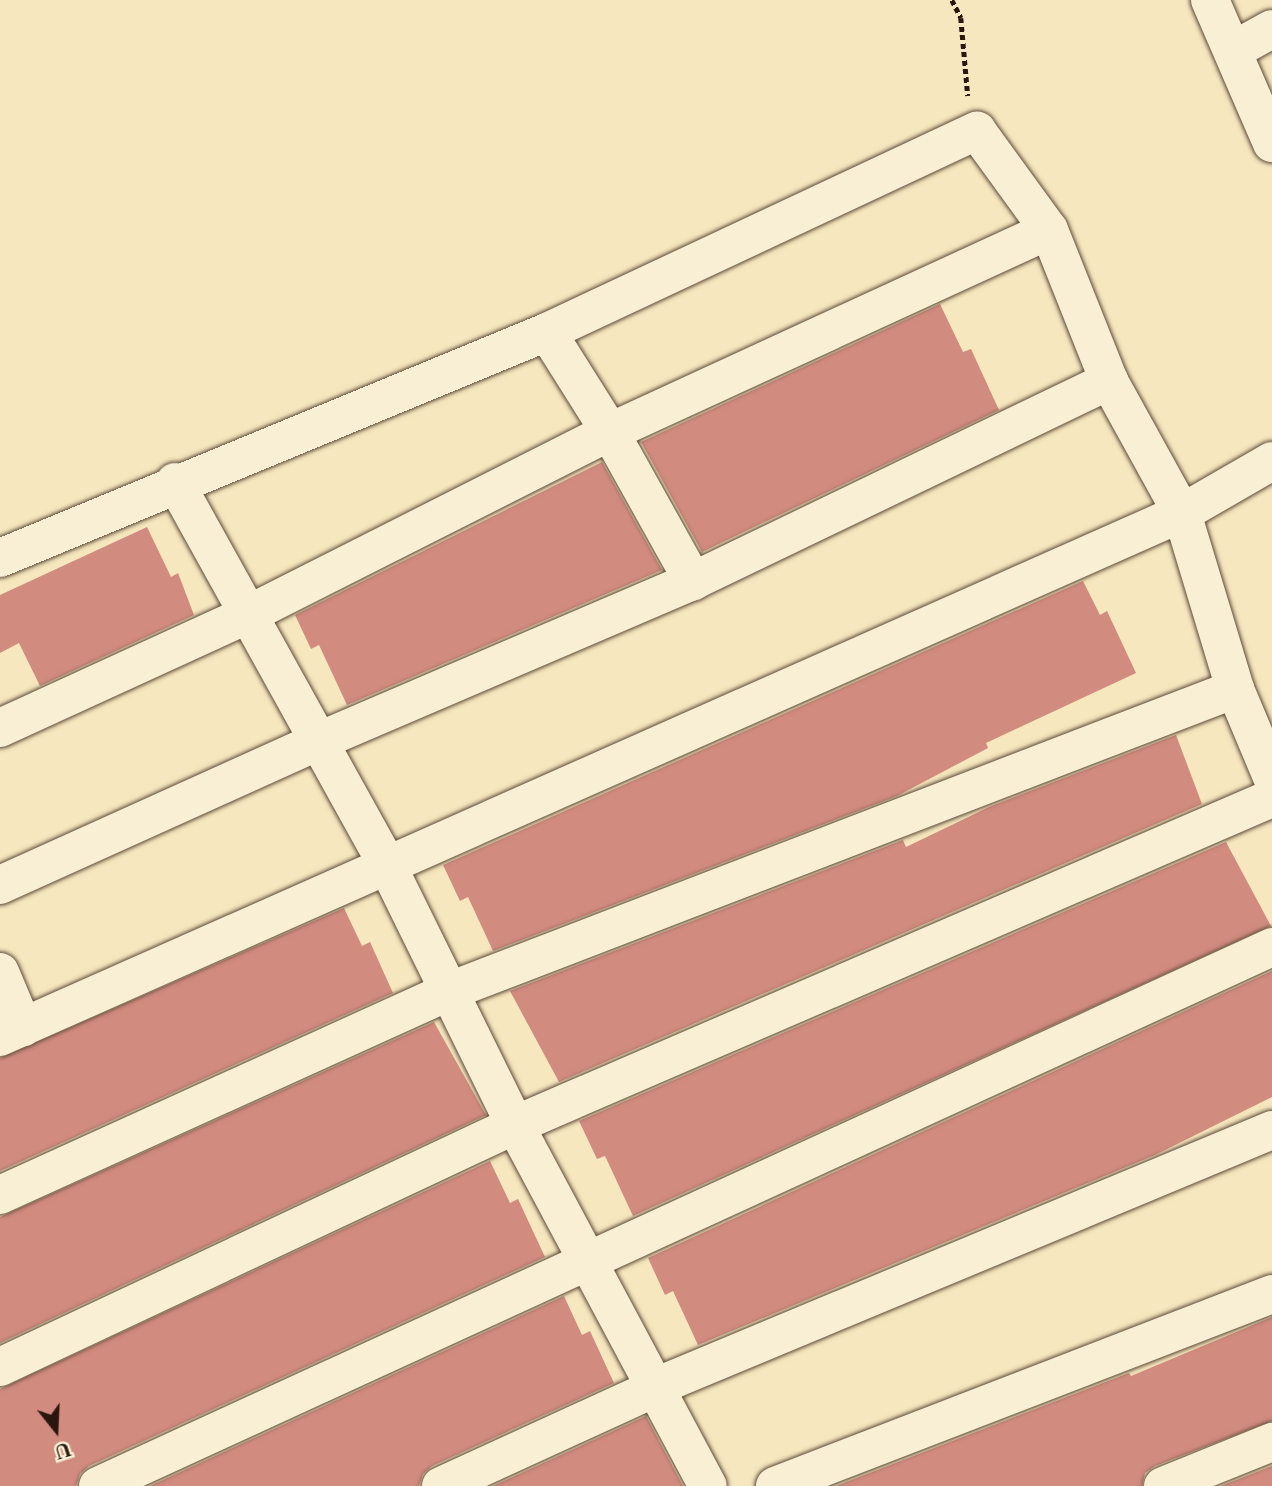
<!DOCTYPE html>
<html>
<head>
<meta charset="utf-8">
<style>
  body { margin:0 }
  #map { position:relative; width:1272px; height:1486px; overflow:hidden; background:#f6e7be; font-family:"Libre Caslon Text",serif }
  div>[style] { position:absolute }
  .building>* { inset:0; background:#d28b7f }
  .path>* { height:4.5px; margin-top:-2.25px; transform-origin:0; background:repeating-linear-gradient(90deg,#2a160d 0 5px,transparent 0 8.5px) }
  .roads { filter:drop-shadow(0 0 2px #5d4a39) drop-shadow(0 0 2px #5d4a39) }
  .street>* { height:38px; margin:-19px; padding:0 19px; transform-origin:19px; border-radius:19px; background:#f9efd5 }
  span { translate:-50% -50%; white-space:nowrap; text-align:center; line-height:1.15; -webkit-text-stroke:7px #f9efd5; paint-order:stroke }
  .north { position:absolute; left:21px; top:1395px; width:70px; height:70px; -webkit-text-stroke:5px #f9efd5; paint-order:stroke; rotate:162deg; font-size:19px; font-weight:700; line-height:28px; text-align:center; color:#2a160d }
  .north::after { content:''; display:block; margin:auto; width:24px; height:32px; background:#2a160d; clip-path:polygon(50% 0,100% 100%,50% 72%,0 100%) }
</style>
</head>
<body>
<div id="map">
  <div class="building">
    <div style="clip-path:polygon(940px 304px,963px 352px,971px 349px,999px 410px,702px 552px,641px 442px)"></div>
    <div style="clip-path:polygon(602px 462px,662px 570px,347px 705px,319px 645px,311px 649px,295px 615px)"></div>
    <div style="clip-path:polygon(147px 527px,171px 577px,178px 573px,194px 615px,40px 686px,19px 643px,0 653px,0 595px)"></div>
    <div style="clip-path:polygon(1083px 581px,1100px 615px,1107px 611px,1136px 673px,986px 743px,988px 748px,897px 796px,493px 951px,468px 897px,460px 901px,443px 865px)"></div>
    <div style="clip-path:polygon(1176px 735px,1202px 804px,559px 1082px,510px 991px,903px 840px,906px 847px,989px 807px)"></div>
    <div style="clip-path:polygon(1226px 842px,1271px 926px,633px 1216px,605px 1156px,597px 1159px,579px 1121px)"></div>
    <div style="clip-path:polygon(344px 908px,362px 946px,370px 942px,393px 993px,0 1171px,0 1058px)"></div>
    <div style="clip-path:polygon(1272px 971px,1272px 1097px,1155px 1155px,698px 1345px,673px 1291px,665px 1295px,648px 1258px)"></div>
    <div style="clip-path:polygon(434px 1022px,486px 1115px,0 1343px,0 1217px)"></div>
    <div style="clip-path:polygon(490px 1161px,510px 1203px,518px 1199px,545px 1257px,89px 1466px,80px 1474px,76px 1486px,0 1486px,0 1389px)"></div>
    <div style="clip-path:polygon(564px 1296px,582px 1335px,590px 1331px,614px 1383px,432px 1466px,423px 1474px,419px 1486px,150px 1486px)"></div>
    <div style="clip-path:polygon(1272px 1317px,1272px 1421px,1155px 1466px,1145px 1473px,1142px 1486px,836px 1486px,1129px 1373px,1131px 1376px)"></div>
    <div style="clip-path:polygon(646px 1416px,683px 1486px,493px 1486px)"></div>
    <div style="clip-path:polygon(1272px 1466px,1272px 1486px,1221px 1486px)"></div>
  </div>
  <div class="path">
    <div style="left:952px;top:0;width:20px;rotate:63deg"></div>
    <div style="left:961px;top:18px;width:78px;rotate:84.9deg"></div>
  </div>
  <div class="roads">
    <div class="street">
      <div style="left:1210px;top:0;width:156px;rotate:66.6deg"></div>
      <div style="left:1234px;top:50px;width:43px;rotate:-28.9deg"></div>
      <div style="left:547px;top:332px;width:118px;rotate:57.8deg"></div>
      <div style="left:610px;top:432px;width:171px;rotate:60.9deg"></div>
      <div style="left:175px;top:482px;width:440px;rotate:61deg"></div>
      <div style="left:388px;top:867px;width:288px;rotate:63.8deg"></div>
      <div style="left:515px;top:1125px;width:409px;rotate:61.9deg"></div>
      <div style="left:0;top:558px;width:592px;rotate:-22.45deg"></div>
      <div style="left:547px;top:332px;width:475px;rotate:-25.1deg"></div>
      <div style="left:977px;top:131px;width:122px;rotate:54deg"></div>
      <div style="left:1049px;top:230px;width:162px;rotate:68.3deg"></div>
      <div style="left:1109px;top:381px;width:151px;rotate:61.1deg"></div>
      <div style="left:1182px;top:513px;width:184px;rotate:73.2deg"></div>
      <div style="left:1235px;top:689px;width:95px;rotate:67.2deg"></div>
      <div style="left:0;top:728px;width:272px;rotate:-24.6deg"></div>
      <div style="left:247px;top:615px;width:407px;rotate:-26.8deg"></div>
      <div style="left:610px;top:432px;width:483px;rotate:-24.7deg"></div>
      <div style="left:0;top:885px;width:350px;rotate:-24.3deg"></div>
      <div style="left:319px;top:741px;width:407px;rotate:-23.2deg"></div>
      <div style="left:693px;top:581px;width:462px;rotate:-25.7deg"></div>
      <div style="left:0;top:972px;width:60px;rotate:67.3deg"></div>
      <div style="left:0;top:1037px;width:1293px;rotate:-23.91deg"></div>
      <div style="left:1182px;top:513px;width:104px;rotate:-30deg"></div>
      <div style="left:0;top:1195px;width:496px;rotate:-24.4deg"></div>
      <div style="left:452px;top:990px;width:839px;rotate:-21.03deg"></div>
      <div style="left:0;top:1367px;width:569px;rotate:-25.17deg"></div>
      <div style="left:515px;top:1125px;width:825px;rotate:-23.36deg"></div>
      <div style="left:98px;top:1486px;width:1292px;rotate:-24.66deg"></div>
      <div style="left:441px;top:1486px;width:254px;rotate:-24.6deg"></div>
      <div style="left:672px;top:1380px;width:650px;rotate:-22.62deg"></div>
      <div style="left:775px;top:1486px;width:533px;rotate:-21.12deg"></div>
      <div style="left:1163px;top:1486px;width:118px;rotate:-22deg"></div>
    </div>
  </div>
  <div class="north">U</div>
</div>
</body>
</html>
